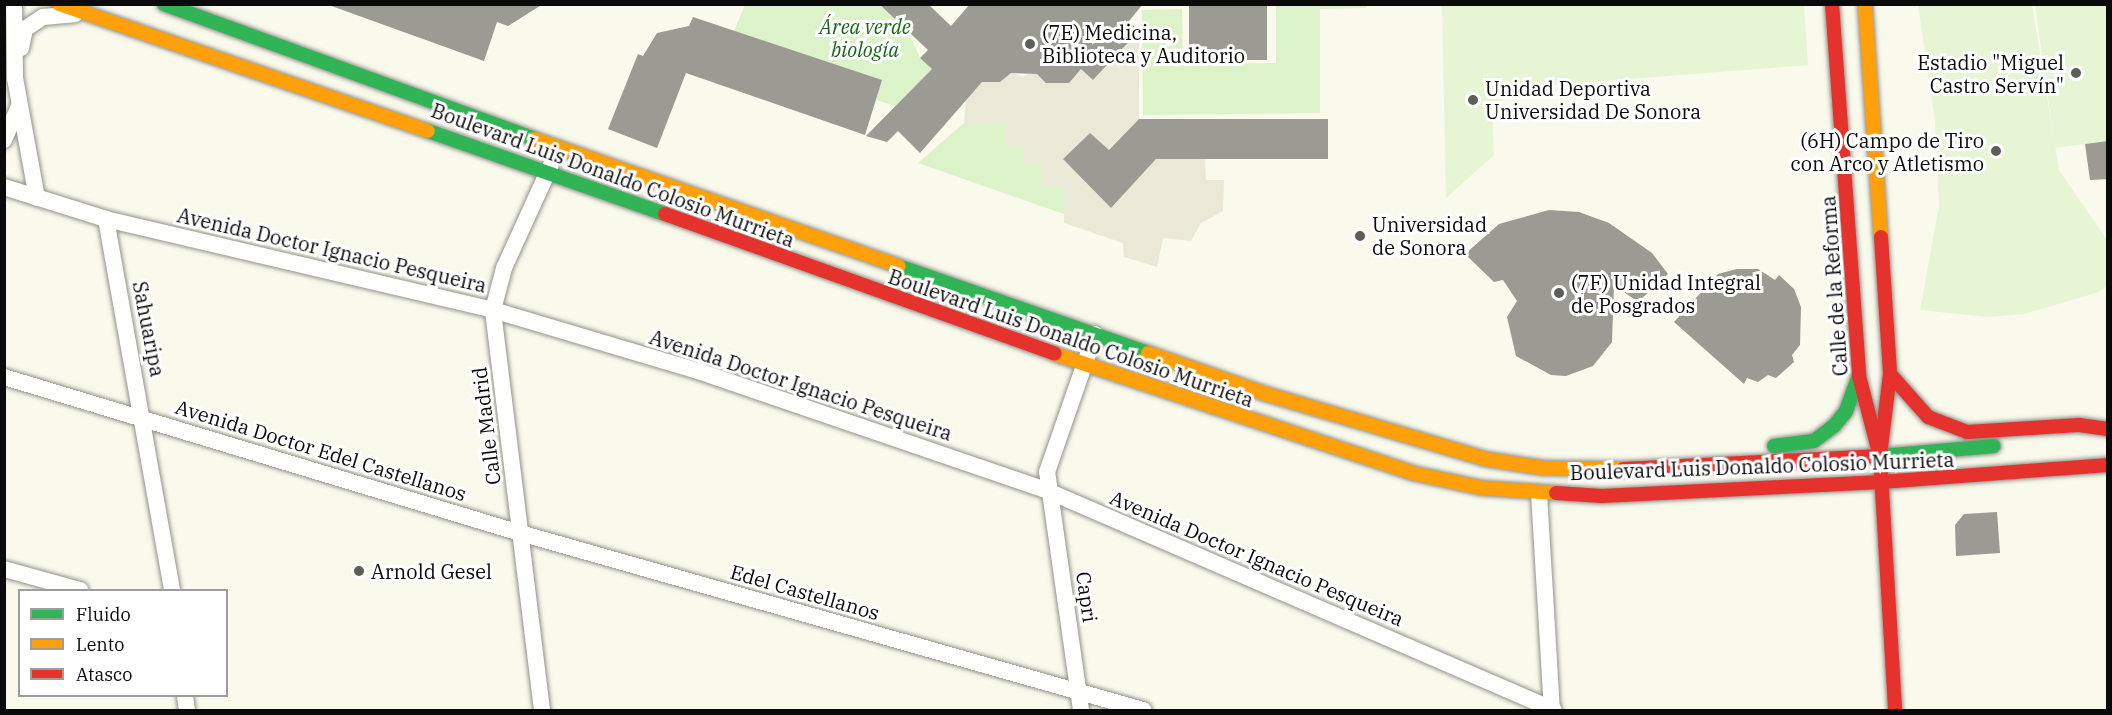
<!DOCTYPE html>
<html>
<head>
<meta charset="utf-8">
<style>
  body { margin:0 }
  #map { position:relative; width:2112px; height:715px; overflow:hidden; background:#f9f9ec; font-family:"IBM Plex Serif",serif }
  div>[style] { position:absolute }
  .green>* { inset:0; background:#dcf2c9 }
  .pitch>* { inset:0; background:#e7f5d4 }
  .plaza>* { inset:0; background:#eae8d7 }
  .building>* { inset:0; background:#9b9a93; transform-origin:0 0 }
  .roads { filter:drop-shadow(0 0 2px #92928c) drop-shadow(0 0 2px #92928c) }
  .street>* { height:16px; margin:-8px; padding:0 8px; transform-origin:8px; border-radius:8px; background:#fefefc }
  .fast>* { height:14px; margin:-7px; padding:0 7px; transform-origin:7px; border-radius:7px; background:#30b455 }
  .slow>* { height:14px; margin:-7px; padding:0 7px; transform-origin:7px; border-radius:7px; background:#ff9f0a }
  .jam>* { height:14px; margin:-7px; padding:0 7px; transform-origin:7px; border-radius:7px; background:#e5322d }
  .dots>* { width:16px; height:16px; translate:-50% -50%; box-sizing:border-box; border:3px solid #fff; border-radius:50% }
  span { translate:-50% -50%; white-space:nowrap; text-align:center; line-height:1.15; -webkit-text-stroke:6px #fff; paint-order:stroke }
  .park-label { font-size:20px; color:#1a6516; font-style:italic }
  .poi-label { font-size:20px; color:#0a0a0a }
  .left { translate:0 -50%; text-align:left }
  .right { translate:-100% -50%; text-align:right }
  .street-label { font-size:20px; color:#0a0a0a }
  .frame { position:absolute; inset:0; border:6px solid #0a0a0a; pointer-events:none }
  .legend { position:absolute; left:18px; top:589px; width:210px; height:108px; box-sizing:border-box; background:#fff; border:2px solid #9d9d9d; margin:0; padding:8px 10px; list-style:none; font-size:18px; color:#0a0a0a }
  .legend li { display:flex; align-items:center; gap:12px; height:30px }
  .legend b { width:30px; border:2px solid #9d9d9d }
</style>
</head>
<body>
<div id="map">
  <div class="green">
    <div style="clip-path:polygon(745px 5px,879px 5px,908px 31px,920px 58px,932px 69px,896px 106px,876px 100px,881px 80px,734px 31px)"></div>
    <div style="clip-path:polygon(1276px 5px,1366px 5px,1366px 8px,1320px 9px,1320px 113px,1143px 115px,1142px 10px,1182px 9px,1183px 64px,1276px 63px)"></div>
    <div style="clip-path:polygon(964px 123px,1006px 123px,1064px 186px,1064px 214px,918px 163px)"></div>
  </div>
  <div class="pitch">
    <div style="clip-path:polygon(1442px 5px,1804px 5px,1808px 65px,1512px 88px,1492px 112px,1494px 155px,1446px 198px)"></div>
    <div style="clip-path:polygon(1918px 5px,2032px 5px,2059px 170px,2107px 240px,2107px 286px,2099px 292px,2024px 314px,1988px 317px,1920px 310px,1939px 206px,1935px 121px)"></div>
    <div style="clip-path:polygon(2035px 5px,2107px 5px,2107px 141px,2055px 148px)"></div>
  </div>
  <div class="plaza">
    <div style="clip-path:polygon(1139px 31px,1139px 119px,1108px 150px,1090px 133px,1063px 159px,1111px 208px,1156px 159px,1205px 159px,1206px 180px,1224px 180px,1223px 211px,1201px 223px,1191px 241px,1163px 238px,1157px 267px,1124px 257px,1123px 243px,1064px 223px,1064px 186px,1042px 186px,1042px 164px,1024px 164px,1024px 146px,1005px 146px,1005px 123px,964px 123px,966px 100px,982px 82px,1000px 82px,1012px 72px,1023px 77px,1034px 71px,1068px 83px,1081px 69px,1094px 80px)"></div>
  </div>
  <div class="building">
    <div style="clip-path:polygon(326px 4px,543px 4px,508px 26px,497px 22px,484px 61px)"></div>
    <div style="clip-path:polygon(879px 4px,928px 4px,951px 26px,970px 4px,1143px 4px,1129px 21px,1139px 31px,1093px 80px,1081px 69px,1069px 83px,1046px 83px,1037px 74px,1011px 73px,1000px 82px,982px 82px,920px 153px,898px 131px,887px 142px,866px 136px,932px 69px,920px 58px,928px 50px)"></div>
    <div style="left:1189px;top:4px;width:78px;height:56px"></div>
    <div style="clip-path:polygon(693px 17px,882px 80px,865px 135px,686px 73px,657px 148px,608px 129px,638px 54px,643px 56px,657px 33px,689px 26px)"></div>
    <div style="clip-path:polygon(1139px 119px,1328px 119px,1328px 159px,1156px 159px,1111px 208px,1063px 159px,1090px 133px,1109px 150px)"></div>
    <div style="clip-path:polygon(2108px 141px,2108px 179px,2090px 180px,2085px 144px)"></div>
    <div style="clip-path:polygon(1549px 210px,1579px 212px,1609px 223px,1652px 253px,1668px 274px,1638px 302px,1614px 285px,1612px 342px,1593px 366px,1566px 376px,1551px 375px,1516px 356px,1507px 317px,1517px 301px,1503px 280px,1494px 282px,1465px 254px,1499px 224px)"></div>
    <div style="clip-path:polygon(1737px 269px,1758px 269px,1775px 280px,1779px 275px,1794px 289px,1801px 307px,1800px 345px,1792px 355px,1794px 362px,1776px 378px,1768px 375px,1758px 382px,1747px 378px,1744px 384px,1674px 322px,1718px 274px)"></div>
    <div style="clip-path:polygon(1997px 512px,2000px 553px,1956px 556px,1955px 525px,1964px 514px)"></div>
  </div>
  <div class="roads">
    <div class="street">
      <div style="left:14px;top:4px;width:74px;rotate:89.2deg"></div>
      <div style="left:15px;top:78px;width:122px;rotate:79.6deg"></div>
      <div style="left:21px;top:48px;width:19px;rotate:-78deg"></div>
      <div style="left:25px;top:29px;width:22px;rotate:-34deg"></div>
      <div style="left:43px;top:17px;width:32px;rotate:-5deg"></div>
      <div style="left:4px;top:140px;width:36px;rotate:-66deg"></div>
      <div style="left:4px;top:187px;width:107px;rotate:17.4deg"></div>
      <div style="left:106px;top:219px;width:398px;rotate:13.2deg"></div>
      <div style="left:493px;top:310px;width:214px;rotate:16.6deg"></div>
      <div style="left:698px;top:371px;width:370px;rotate:18.9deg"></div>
      <div style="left:1048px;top:491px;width:551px;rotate:23.4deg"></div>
      <div style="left:106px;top:219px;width:377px;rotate:79.9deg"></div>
      <div style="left:4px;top:377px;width:539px;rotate:16.82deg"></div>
      <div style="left:520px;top:533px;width:648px;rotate:15.86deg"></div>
      <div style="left:1539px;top:493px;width:216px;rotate:86.6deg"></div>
      <div style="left:4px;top:569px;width:79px;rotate:15.4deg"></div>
      <div style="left:185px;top:696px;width:14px;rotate:82deg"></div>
      <div style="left:542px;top:710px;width:403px;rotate:-97deg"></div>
      <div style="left:493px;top:310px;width:43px;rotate:-75.3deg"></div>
      <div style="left:504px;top:268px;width:113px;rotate:-65.5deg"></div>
      <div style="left:1081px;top:710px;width:240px;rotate:-98.1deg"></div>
      <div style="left:1047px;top:472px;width:146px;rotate:-70.8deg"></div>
    </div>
    <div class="fast">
      <div style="left:164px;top:4px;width:394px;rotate:20deg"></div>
      <div style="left:428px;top:131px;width:251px;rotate:19.3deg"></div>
      <div style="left:898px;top:266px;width:265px;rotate:19.2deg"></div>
      <div style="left:1774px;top:446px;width:40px;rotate:-7.1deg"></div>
      <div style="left:1814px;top:441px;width:25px;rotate:-37deg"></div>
      <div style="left:1834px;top:426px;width:19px;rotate:-51deg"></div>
      <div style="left:1846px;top:411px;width:37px;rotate:-70deg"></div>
      <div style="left:1880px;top:456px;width:114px;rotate:-5deg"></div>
    </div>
    <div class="slow">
      <div style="left:59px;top:4px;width:390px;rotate:19deg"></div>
      <div style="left:1865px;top:4px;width:234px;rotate:86.1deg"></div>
      <div style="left:534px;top:139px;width:386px;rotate:19.2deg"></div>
      <div style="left:1148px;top:353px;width:125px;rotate:19.2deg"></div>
      <div style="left:1266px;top:394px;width:228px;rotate:16.5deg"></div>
      <div style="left:1485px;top:459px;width:59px;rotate:8.8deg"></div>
      <div style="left:1543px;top:468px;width:80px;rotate:0.7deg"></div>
      <div style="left:1055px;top:354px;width:376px;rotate:18.4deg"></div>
      <div style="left:1412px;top:473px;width:72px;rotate:12.1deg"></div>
      <div style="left:1482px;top:488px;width:74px;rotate:3.9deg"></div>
    </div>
    <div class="jam">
      <div style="left:1832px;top:4px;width:373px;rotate:85.8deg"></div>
      <div style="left:1859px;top:376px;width:71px;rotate:75.4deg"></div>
      <div style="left:665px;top:214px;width:414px;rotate:19.7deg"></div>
      <div style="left:1881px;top:237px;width:137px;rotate:86.2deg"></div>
      <div style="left:1890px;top:374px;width:83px;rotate:97deg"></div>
      <div style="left:1880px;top:456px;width:254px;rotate:86.6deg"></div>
      <div style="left:1890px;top:374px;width:57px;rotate:48.5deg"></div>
      <div style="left:1928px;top:417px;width:42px;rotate:21deg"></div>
      <div style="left:1967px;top:432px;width:112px;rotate:-3.6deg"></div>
      <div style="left:2079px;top:425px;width:29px;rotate:8deg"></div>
      <div style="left:1623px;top:469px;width:257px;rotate:-2.9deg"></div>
      <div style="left:1881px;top:482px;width:228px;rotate:-4.3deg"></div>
      <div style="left:1556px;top:493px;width:46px;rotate:3.7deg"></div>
      <div style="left:1602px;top:496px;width:279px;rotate:-2.9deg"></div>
    </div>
  </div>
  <div class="dots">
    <div style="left:1030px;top:44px;background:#5e5e59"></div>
    <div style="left:2076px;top:73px;background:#5e5e59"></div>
    <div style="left:1473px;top:100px;background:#5e5e59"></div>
    <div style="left:1996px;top:151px;background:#5e5e59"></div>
    <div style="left:1360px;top:236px;background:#5e5e59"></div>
    <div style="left:1559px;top:293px;background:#5e5e59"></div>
    <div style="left:359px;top:571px;background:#5e5e59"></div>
  </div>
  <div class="park-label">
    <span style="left:865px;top:38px">Área verde<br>biología</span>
  </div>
  <div class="poi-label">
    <span class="left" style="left:1042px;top:44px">(7E) Medicina,<br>Biblioteca y Auditorio</span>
    <span class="right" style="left:2064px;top:74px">Estadio "Miguel<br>Castro Servín"</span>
    <span class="left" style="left:1485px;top:100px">Unidad Deportiva<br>Universidad De Sonora</span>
    <span class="right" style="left:1984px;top:152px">(6H) Campo de Tiro<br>con Arco y Atletismo</span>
    <span class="left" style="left:1372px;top:236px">Universidad<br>de Sonora</span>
    <span class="left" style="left:1571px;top:294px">(7F) Unidad Integral<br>de Posgrados</span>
    <span class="left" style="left:371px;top:571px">Arnold Gesel</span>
  </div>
  <div class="street-label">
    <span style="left:613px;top:175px;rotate:20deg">Boulevard Luis Donaldo Colosio Murrieta</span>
    <span style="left:332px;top:250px;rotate:13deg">Avenida Doctor Ignacio Pesqueira</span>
    <span style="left:1834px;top:286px;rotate:-94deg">Calle de la Reforma</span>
    <span style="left:149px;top:329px;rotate:79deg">Sahuaripa</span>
    <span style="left:1071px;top:338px;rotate:19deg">Boulevard Luis Donaldo Colosio Murrieta</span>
    <span style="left:801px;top:385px;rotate:18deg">Avenida Doctor Ignacio Pesqueira</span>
    <span style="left:486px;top:426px;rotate:-97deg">Calle Madrid</span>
    <span style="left:321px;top:450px;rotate:17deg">Avenida Doctor Edel Castellanos</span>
    <span style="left:1762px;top:466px;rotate:-2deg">Boulevard Luis Donaldo Colosio Murrieta</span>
    <span style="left:1257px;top:558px;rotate:23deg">Avenida Doctor Ignacio Pesqueira</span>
    <span style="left:805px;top:592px;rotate:16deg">Edel Castellanos</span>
    <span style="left:1087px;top:597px;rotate:82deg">Capri</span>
  </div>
  <div class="frame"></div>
  <ul class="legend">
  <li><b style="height:8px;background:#30b455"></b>Fluido</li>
  <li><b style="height:8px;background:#ff9f0a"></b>Lento</li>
  <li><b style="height:8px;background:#e5322d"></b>Atasco</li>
  </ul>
</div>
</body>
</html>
